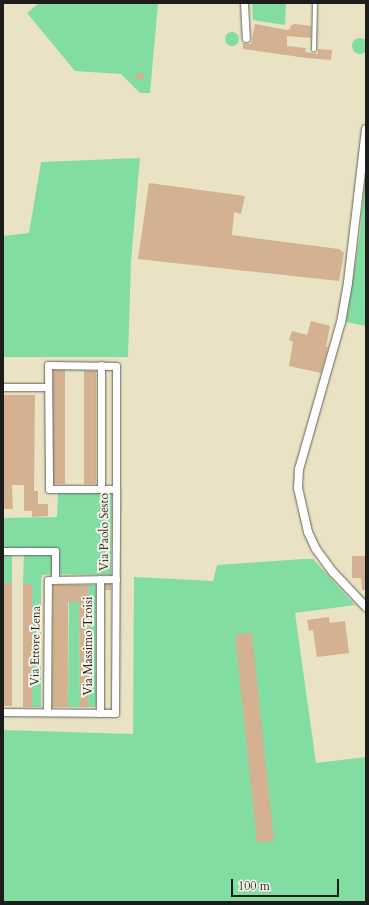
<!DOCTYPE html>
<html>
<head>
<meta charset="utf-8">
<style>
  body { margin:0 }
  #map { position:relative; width:369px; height:905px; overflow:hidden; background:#e9e3c3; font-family:Cardo,serif }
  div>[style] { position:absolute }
  .green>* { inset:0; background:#82dda3; transform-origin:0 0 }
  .round { border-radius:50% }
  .building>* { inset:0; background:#d4b190; transform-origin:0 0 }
  .roads { filter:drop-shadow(0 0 1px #646256) drop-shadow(0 0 1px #646256) }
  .service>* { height:3.5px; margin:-1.75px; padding:0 1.75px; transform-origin:1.75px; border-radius:1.75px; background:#fff }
  .minor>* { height:7px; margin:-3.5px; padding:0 3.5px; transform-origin:3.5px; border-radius:3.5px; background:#fff }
  .tertiary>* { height:8px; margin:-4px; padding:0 4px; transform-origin:4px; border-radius:4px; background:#fff }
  span { translate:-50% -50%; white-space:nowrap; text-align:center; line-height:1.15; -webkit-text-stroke:4px #f7f3e8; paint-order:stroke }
  .street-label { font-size:12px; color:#1c1c1c }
  .frame { position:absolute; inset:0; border:4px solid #1c1c1c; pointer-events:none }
  .scale { position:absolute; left:231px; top:879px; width:108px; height:18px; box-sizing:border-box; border:2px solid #1c1c1c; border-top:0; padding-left:5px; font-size:12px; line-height:14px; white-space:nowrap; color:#1c1c1c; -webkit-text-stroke:3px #f7f3e8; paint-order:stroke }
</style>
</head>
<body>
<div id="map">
  <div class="green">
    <div style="clip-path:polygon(39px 3px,158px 3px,150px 93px,140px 93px,121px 74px,75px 71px,27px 13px)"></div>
    <div style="clip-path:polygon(252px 3px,286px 3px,285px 25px,253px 20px)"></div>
    <div class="round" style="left:225px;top:32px;width:14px;height:14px"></div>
    <div class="round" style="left:352px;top:38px;width:16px;height:16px"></div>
    <div style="clip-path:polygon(140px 158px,131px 261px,128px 357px,3px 357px,3px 236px,29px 233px,41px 162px)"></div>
    <div style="clip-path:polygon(366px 168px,366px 326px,346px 322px,360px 234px)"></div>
    <div style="clip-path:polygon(112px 492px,111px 575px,58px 574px,56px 551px,3px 549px,3px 518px,57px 517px,58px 493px)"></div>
    <div style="left:3px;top:553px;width:9px;height:31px"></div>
    <div style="clip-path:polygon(24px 553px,53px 553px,54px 574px,42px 575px,41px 584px,41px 707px,31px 707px,32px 584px,23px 585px)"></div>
    <div style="clip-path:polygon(303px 559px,313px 559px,355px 605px,295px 613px,316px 763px,366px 757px,366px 902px,3px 902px,3px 730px,133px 734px,134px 577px,213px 581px,217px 565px)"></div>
    <div style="clip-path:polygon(69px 585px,79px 585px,80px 707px,68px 707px)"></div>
    <div style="left:88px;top:585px;width:8px;height:122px"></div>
  </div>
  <div class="building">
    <div style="clip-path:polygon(255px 24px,287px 30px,290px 29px,291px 25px,295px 24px,311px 26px,311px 38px,287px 36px,287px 46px,306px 48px,305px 52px,318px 54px,318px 49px,332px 50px,331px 60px,307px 58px,243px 49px,243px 43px,251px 44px)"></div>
    <div style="clip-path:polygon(136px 73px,144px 74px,144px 79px,135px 79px)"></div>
    <div style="clip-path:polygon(149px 183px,245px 196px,241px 214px,234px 212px,232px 235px,339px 249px,344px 253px,339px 281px,138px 259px)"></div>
    <div style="clip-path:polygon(311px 321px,330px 326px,326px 347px,328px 347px,321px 373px,289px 366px,293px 342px,289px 340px,292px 331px,307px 335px)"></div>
    <div style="left:53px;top:370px;width:12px;height:114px"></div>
    <div style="left:84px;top:371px;width:12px;height:113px"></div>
    <div style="clip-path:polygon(4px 395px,35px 395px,34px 491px,38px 491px,38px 504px,48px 504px,48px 516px,32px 517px,32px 511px,24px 511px,24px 485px,12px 485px,13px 509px,3px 509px)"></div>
    <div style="clip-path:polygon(352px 556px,366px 556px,366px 590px,362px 590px,361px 578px,352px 578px)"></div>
    <div style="left:12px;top:583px;width:123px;height:8px;rotate:90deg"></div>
    <div style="left:32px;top:584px;width:123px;height:9px;rotate:90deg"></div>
    <div style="left:105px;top:584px;width:6px;height:6px"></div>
    <div style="clip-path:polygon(53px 585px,88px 585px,88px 707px,80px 707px,79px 602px,68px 602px,68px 707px,52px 707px)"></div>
    <div style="clip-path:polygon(329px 617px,330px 623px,345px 621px,349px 653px,317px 657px,313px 630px,309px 631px,307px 620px)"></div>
    <div style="left:252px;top:633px;width:209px;height:17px;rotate:84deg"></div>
  </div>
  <div class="roads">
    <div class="service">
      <div style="left:314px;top:50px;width:47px;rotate:-88.8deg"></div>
    </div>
    <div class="minor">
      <div style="left:244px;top:3px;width:35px;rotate:87deg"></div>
      <div style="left:101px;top:365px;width:124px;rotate:90deg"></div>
      <div style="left:3px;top:387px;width:45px"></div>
      <div style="left:3px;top:551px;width:52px"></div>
      <div style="left:55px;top:551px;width:29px;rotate:90deg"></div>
      <div style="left:3px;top:712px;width:112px;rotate:0.5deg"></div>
      <div style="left:115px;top:713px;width:224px;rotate:-89.7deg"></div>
      <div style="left:116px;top:489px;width:123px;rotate:-90deg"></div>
      <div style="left:116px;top:366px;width:68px;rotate:-179.2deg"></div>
      <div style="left:48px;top:365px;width:124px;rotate:89.5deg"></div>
      <div style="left:49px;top:489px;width:67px"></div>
      <div style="left:47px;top:712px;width:132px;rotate:-89.6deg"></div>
      <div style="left:48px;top:580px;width:68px;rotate:-0.8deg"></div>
      <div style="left:100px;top:713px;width:134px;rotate:-90deg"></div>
    </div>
    <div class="tertiary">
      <div style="left:366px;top:129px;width:155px;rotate:96.7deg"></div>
      <div style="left:348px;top:283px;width:40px;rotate:100deg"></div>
      <div style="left:341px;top:322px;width:153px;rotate:105.9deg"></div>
      <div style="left:299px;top:469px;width:19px;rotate:93deg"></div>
      <div style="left:298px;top:488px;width:45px;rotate:77.2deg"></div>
      <div style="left:308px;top:532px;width:19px;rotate:65deg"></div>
      <div style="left:316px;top:549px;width:29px;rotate:54deg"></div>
      <div style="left:333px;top:572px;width:48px;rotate:46.7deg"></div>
    </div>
  </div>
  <div class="street-label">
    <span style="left:105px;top:532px;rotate:-90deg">Via Paolo Sesto</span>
    <span style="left:36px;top:646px;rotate:-89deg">Via Ettore Lena</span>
    <span style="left:89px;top:646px;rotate:-90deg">Via Massimo Troisi</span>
  </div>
  <div class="frame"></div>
  <div class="scale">100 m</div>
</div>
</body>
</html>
